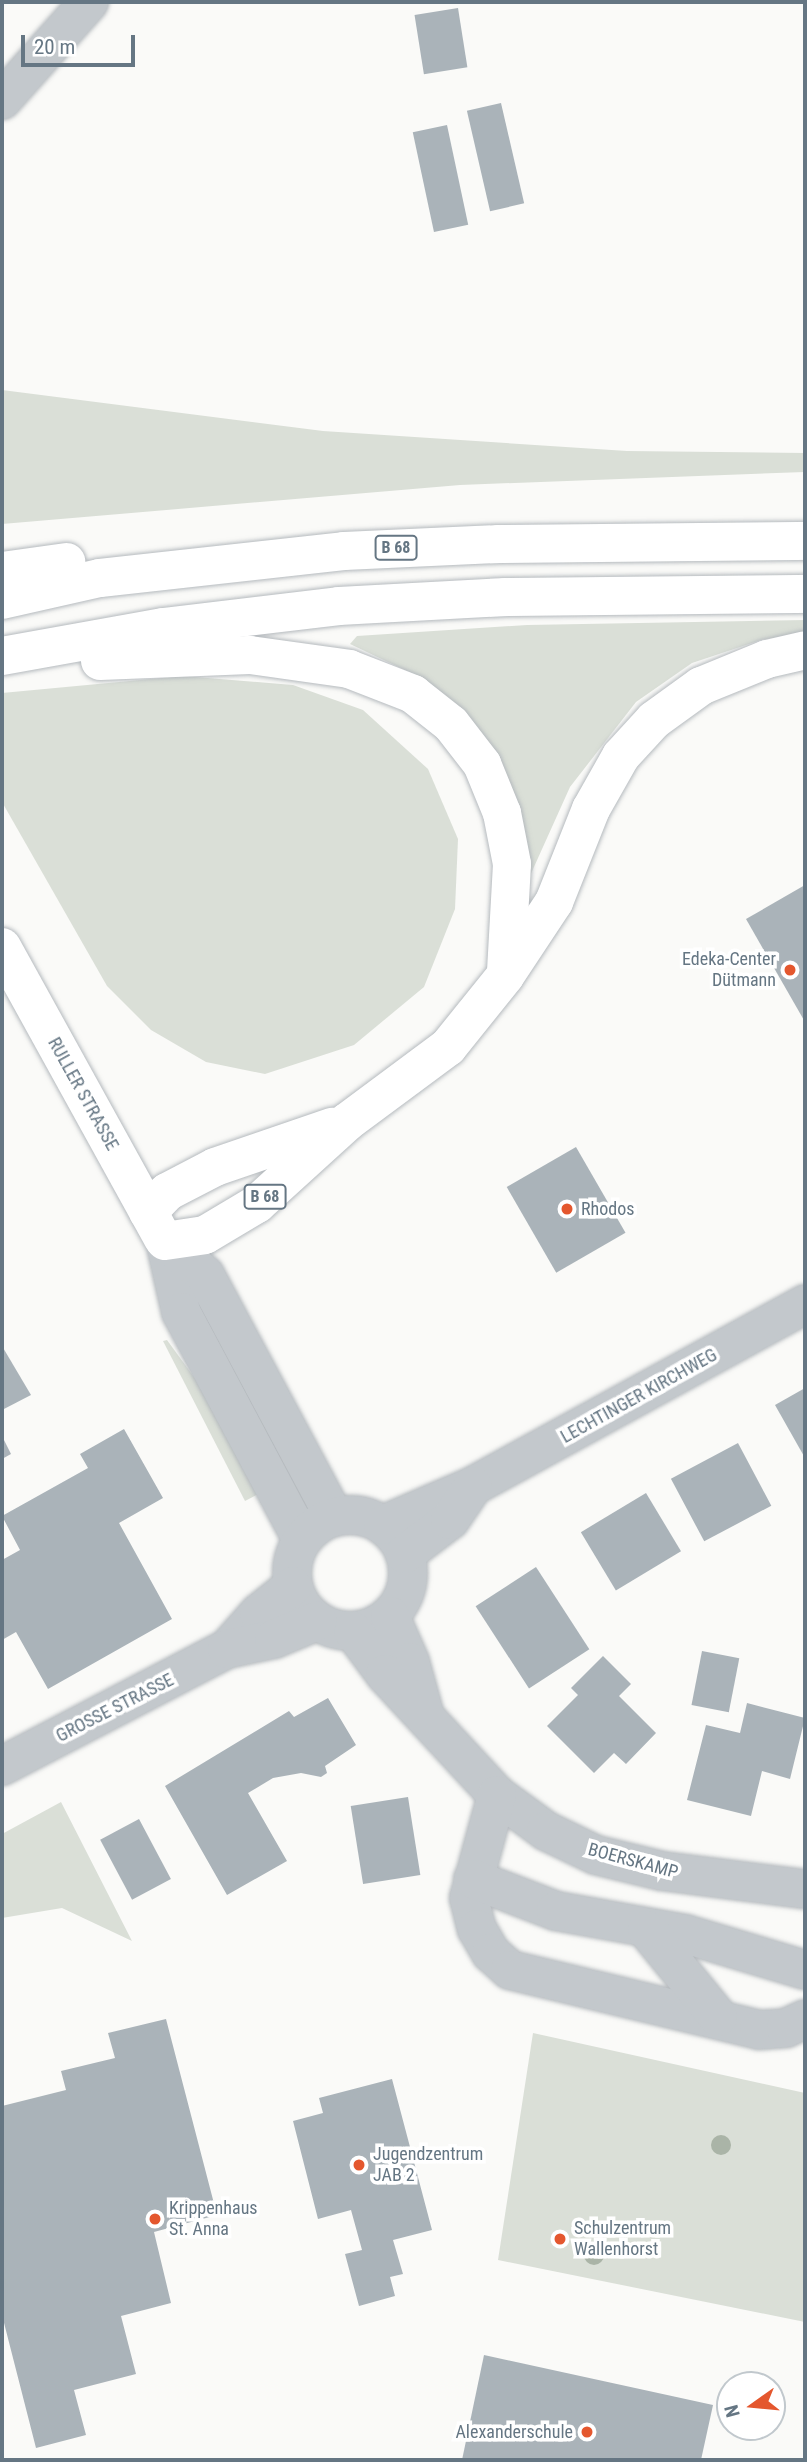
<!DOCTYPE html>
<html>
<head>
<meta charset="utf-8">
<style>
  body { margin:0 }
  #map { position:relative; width:807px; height:2462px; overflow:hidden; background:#fafaf8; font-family:"Roboto Condensed",sans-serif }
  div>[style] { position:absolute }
  .green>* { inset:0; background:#dadfd7 }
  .building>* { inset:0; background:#aab3b9; transform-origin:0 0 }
  .roads { filter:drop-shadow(0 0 2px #b5babe) drop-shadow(0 0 2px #b5babe) }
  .minor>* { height:38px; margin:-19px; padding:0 19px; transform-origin:19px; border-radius:19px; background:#c3c8cc }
  .minor>.ring { margin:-19px; padding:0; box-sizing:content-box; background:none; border:38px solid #c3c8cc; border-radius:50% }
  .major>* { height:38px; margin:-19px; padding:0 19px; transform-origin:19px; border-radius:19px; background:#fff }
  .highway>* { height:38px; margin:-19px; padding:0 19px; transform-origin:19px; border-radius:19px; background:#fff }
  .trees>* { width:20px; height:20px; margin:-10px; border-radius:50%; background:#aab4a7 }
  .dots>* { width:19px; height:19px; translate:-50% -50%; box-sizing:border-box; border:4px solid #fff; border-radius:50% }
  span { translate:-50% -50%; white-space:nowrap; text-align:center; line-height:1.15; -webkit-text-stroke:7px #fff; paint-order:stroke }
  .shield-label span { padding:2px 5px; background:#fff; border:2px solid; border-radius:5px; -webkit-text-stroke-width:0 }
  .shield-label { font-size:16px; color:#657683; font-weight:700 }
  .poi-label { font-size:18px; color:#657683 }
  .right { translate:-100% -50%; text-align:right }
  .left { translate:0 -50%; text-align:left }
  .street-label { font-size:18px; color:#657683 }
  .frame { position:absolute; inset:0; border:4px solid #657683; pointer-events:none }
  .north { position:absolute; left:716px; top:2371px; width:70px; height:70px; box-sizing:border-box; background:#fff; border:2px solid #c1c8cd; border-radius:50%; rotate:255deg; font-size:19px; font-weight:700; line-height:28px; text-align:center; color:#657683 }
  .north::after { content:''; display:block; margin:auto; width:24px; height:32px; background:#e4572e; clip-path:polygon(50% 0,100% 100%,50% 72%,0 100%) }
  .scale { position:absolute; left:21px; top:35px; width:114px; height:32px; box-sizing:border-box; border:4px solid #657683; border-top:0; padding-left:9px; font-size:21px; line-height:24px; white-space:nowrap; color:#657683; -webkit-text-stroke:5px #fff; paint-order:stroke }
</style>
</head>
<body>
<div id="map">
  <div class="green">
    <div style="clip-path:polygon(2px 390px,323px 431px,627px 451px,805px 453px,805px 472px,460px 485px,2px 524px)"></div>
    <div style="clip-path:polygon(805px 620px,805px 633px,761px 640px,692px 663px,636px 702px,570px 787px,529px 878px,426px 680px,350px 644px,357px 636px,527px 625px)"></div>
    <div style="clip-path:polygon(183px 676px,293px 685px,363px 710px,428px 769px,458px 839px,455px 909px,424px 987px,354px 1045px,265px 1074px,206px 1062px,151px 1030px,107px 986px,2px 802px,2px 693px)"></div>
    <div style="clip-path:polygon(167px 1340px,215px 1406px,260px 1493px,245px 1501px,163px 1341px)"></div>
    <div style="clip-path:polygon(61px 1802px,132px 1941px,62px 1908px,2px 1918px,2px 1834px)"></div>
    <div style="clip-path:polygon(533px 2033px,805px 2093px,805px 2322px,498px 2260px)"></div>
  </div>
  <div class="building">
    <div style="left:458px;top:8px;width:60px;height:44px;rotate:81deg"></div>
    <div style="left:501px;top:103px;width:103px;height:35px;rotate:77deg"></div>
    <div style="left:447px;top:125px;width:102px;height:35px;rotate:78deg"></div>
    <div style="clip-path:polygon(805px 885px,805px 1022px,746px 919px)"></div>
    <div style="left:576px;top:1147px;width:99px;height:80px;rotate:60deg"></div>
    <div style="clip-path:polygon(2px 1346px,31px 1395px,2px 1410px)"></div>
    <div style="clip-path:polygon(805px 1388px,805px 1458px,775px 1405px)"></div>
    <div style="clip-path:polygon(124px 1429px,163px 1498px,119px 1523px,172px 1619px,48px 1689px,16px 1632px,2px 1640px,2px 1560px,20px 1550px,2px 1516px,88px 1468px,80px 1454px)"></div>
    <div style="clip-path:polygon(2px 1436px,11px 1454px,2px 1459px)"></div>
    <div style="left:738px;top:1443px;width:71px;height:76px;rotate:62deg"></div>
    <div style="left:646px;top:1493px;width:68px;height:76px;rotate:59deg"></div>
    <div style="left:536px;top:1567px;width:98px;height:72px;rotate:57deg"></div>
    <div style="left:702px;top:1651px;width:38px;height:55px;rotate:11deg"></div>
    <div style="clip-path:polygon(603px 1656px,631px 1684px,619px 1696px,656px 1733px,626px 1764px,614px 1753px,594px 1773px,547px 1726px,578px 1695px,571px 1688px)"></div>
    <div style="clip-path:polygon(328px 1698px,356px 1745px,325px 1766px,327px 1773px,321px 1777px,301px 1773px,273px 1778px,248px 1793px,287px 1861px,227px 1895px,165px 1786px,289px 1711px,294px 1717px)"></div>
    <div style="clip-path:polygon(747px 1703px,805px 1718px,790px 1779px,762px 1771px,751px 1816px,687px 1800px,706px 1725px,740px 1733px)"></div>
    <div style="left:408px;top:1797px;width:79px;height:58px;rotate:81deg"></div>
    <div style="left:139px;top:1819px;width:68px;height:44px;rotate:62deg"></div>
    <div style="clip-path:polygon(166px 2019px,217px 2215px,154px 2232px,171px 2303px,121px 2316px,136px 2374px,74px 2390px,86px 2435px,36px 2448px,2px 2315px,2px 2106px,66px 2090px,61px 2071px,115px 2058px,108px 2033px)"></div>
    <div style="clip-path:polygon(392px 2079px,432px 2230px,393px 2240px,403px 2274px,390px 2277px,395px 2296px,359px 2306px,345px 2254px,362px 2250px,351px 2210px,318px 2219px,293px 2121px,323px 2113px,319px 2098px)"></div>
    <div style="clip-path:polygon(484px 2355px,713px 2405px,701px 2460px,462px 2460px)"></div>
  </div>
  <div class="roads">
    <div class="minor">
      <div style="left:2px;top:100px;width:131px;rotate:-48.4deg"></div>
      <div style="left:165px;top:1241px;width:73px;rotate:77.3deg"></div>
      <div style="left:181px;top:1312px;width:258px;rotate:62deg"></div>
      <div style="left:165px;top:1241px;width:52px;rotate:40.4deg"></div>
      <div style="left:205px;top:1275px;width:274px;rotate:61.9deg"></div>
      <div class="ring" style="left:292px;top:1515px;width:78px;height:78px"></div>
      <div style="left:383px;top:1525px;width:98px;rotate:-23.4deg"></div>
      <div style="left:473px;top:1486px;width:379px;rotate:-28.7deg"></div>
      <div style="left:405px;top:1554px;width:56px;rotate:-37.1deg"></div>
      <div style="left:450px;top:1520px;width:41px;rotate:-55.9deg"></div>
      <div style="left:390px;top:1616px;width:50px;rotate:66.5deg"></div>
      <div style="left:410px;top:1662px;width:53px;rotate:74.6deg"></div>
      <div style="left:353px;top:1631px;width:54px;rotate:53.3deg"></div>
      <div style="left:385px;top:1674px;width:165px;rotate:47.2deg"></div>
      <div style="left:497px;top:1795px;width:61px;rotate:36.3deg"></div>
      <div style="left:546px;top:1831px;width:55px;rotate:25.6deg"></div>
      <div style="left:596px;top:1855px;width:68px;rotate:13.6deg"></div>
      <div style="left:662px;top:1871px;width:144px;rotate:7.2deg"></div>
      <div style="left:227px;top:1649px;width:48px;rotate:-48.4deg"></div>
      <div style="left:259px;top:1613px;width:43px;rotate:-38.5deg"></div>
      <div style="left:2px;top:1766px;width:254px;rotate:-27.5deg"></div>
      <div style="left:227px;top:1649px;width:48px;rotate:-12deg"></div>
      <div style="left:274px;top:1639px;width:47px;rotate:-22.7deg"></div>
      <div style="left:497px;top:1795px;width:107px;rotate:105.2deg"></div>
      <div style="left:469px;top:1898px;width:32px;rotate:76deg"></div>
      <div style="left:477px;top:1929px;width:28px;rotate:60deg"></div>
      <div style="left:491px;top:1953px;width:25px;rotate:42deg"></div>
      <div style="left:510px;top:1970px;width:256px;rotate:13.5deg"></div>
      <div style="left:759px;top:2030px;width:27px;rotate:-4deg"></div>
      <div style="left:786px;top:2028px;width:21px;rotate:-25deg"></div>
      <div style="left:473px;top:1879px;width:89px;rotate:21.1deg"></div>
      <div style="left:556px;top:1911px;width:131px;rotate:10.1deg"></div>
      <div style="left:685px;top:1934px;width:125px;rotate:16.7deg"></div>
      <div style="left:647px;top:1930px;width:112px;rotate:50.8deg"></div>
    </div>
    <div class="major">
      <div style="left:2px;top:947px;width:333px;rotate:61.1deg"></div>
    </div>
    <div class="highway">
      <div style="left:2px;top:571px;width:65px;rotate:-8deg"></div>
      <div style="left:2px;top:600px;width:100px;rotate:-12.7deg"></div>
      <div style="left:100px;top:578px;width:245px;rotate:-6.3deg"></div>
      <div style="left:344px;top:551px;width:155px;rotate:-2.6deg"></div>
      <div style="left:499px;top:544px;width:306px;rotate:-0.6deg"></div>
      <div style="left:2px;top:656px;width:164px;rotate:-10.2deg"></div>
      <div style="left:163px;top:627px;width:177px;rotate:-6.8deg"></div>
      <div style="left:339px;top:606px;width:167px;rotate:-3.1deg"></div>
      <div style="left:506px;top:597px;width:299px;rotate:-0.6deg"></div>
      <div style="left:100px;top:661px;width:150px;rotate:-2.3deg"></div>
      <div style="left:250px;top:655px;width:100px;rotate:8deg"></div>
      <div style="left:349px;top:669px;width:69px;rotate:21.3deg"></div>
      <div style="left:413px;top:694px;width:48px;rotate:38.3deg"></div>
      <div style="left:451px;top:724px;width:51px;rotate:52.2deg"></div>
      <div style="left:482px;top:764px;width:53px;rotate:67.8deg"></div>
      <div style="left:502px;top:813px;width:52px;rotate:78.9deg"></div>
      <div style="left:512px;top:864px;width:106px;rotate:93.2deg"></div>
      <div style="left:148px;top:1212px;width:28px;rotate:-46deg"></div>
      <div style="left:167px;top:1192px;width:54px;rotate:-27.5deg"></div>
      <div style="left:215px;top:1167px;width:124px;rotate:-18.9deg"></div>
      <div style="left:165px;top:1241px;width:40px;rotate:-8.5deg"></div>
      <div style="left:205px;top:1235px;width:61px;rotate:-30.8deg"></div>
      <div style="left:257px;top:1204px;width:122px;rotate:-42.3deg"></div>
      <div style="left:347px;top:1122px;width:126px;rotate:-36.6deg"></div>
      <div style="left:448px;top:1047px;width:91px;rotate:-51.2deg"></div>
      <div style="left:505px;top:976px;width:89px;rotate:-56.5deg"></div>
      <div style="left:554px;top:902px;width:100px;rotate:-68.3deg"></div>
      <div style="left:591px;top:809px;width:61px;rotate:-60.5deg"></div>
      <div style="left:621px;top:756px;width:49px;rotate:-47.5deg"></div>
      <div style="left:654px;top:720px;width:58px;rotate:-35.9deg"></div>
      <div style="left:701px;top:686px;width:71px;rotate:-22.2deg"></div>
      <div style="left:767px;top:659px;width:39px;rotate:-13deg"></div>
    </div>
  </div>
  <div class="trees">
    <div style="left:721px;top:2145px"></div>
    <div style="left:594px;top:2255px"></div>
  </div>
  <div class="dots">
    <div style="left:790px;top:970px;background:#e4572e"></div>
    <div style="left:567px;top:1209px;background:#e4572e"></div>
    <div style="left:359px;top:2165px;background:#e4572e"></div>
    <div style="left:155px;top:2219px;background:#e4572e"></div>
    <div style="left:560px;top:2239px;background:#e4572e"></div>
    <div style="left:587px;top:2432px;background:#e4572e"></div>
  </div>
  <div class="shield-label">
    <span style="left:396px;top:548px">B 68</span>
    <span style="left:265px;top:1197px">B 68</span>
  </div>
  <div class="poi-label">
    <span class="right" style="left:776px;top:970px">Edeka-Center<br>Dütmann</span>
    <span class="left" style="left:581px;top:1209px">Rhodos</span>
    <span class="left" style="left:373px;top:2165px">Jugendzentrum<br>JAB 2</span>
    <span class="left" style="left:169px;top:2219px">Krippenhaus<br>St. Anna</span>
    <span class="left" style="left:574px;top:2239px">Schulzentrum<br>Wallenhorst</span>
    <span class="right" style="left:573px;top:2432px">Alexanderschule</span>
  </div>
  <div class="street-label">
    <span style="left:83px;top:1094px;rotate:61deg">RULLER STRASSE</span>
    <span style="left:639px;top:1396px;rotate:-29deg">LECHTINGER KIRCHWEG</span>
    <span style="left:115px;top:1708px;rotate:-27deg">GROSSE STRASSE</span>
    <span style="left:633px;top:1861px;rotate:15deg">BOERSKAMP</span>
  </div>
  <div class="frame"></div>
  <div class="north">N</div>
  <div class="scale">20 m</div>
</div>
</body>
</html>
